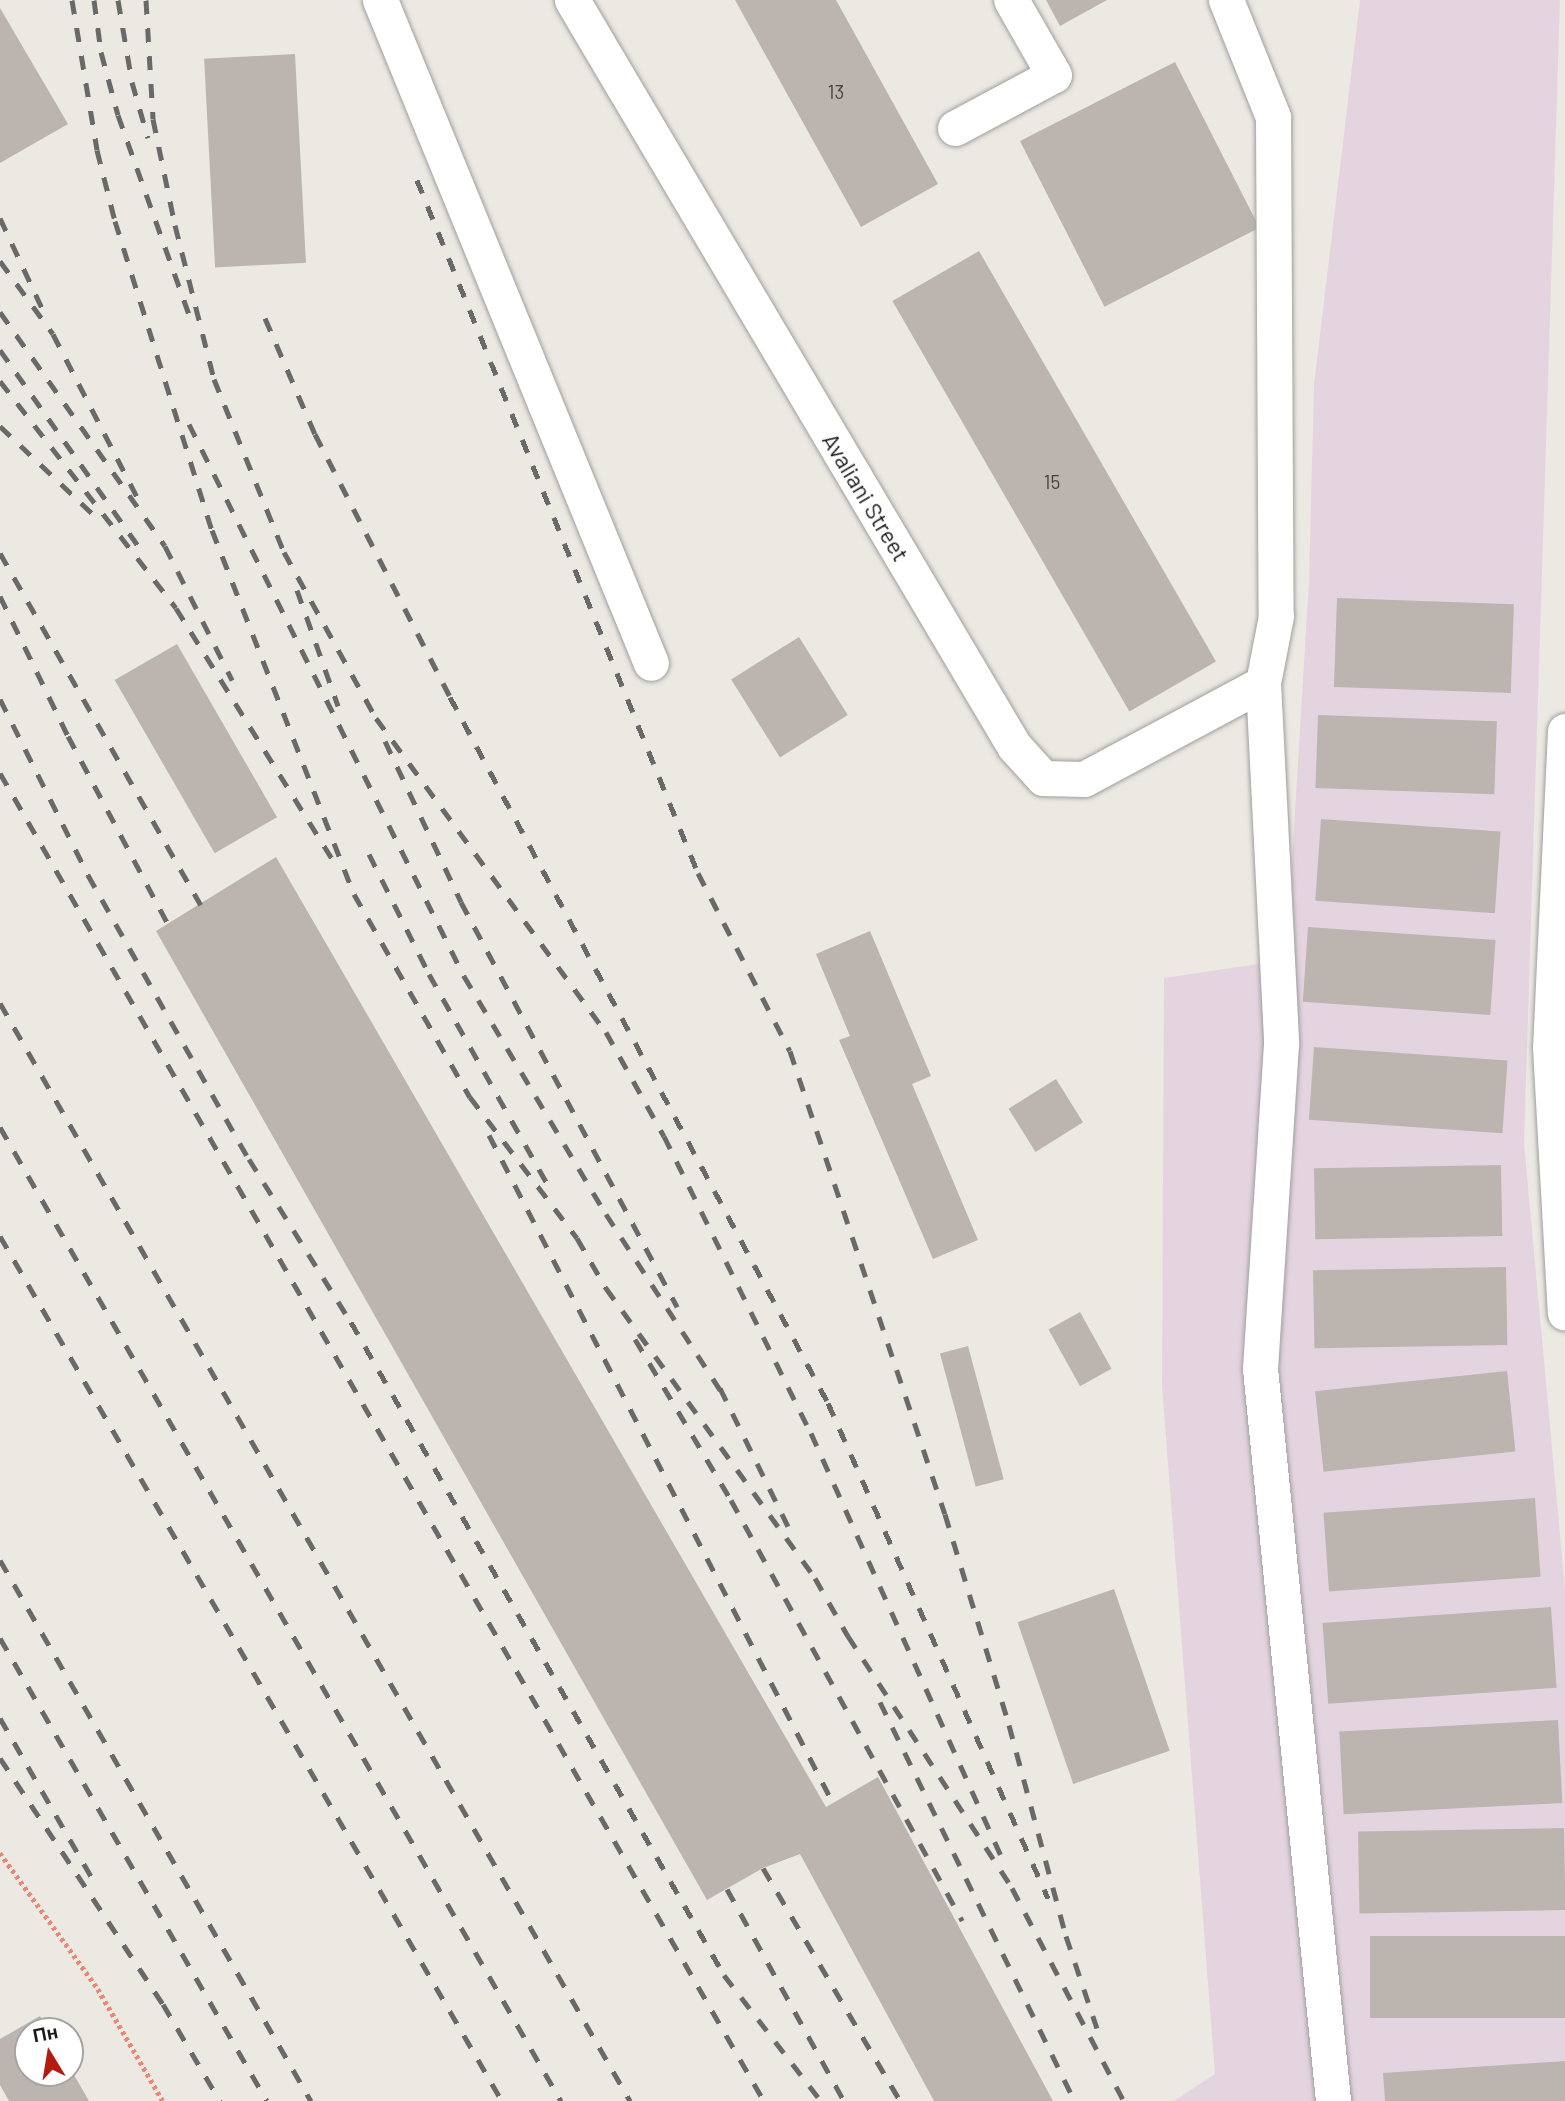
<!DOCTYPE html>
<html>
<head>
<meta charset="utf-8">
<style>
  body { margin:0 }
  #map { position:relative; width:1565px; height:2101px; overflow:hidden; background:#ece9e2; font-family:Barlow,sans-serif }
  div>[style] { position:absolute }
  .industrial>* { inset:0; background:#e4d4e0 }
  .building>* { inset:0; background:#bcb5af; transform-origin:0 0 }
  .path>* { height:4.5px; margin-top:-2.25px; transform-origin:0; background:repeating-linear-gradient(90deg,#ec8673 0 3.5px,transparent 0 7px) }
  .roads { filter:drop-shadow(0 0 2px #9f9f9f) drop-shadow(0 0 2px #9f9f9f) }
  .minor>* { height:35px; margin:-17.5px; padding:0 17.5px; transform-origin:17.5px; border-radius:17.5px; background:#fff }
  .rail>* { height:5px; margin-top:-2.5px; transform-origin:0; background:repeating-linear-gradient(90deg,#696969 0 14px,transparent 0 28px) }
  span { translate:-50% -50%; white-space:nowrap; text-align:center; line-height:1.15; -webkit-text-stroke:5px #fff; paint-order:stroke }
  .number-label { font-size:19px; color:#434240 }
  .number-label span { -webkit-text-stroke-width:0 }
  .street-label { font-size:23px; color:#1b1b1b }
  .north { position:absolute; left:14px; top:2017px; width:70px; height:70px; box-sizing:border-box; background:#fff; border:2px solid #a4a4a4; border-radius:50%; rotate:349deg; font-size:19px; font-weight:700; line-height:28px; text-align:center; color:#1b1b1b }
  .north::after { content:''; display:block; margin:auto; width:24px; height:32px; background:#b41c13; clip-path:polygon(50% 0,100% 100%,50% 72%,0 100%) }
</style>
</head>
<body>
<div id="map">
  <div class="industrial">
    <div style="clip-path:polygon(1360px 0,1560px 0,1524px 1143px,1565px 1589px,1565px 2101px,1174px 2101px,1215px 2074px,1162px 1386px,1164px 978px,1286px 960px,1309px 581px,1314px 385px)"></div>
  </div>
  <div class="building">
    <div style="clip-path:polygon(735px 0,836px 0,938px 184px,861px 227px)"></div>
    <div style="clip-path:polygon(1046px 0,1107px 0,1060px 26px)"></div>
    <div style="clip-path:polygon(0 8px,68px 124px,0 163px)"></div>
    <div style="left:295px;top:54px;width:209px;height:91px;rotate:87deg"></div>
    <div style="left:1175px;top:62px;width:186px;height:174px;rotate:63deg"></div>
    <div style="left:979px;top:251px;width:474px;height:100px;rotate:60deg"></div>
    <div style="left:1337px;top:598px;width:177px;height:89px;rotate:2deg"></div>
    <div style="left:799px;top:637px;width:92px;height:80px;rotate:58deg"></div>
    <div style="left:177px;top:644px;width:200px;height:72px;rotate:60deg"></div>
    <div style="left:1318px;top:715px;width:179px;height:73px;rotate:2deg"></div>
    <div style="left:1321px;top:819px;width:180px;height:82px;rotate:4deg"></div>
    <div style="clip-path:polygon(276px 857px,826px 1807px,878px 1777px,1053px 2101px,934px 2101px,800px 1854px,763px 1868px,707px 1900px,156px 931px)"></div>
    <div style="left:1308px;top:927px;width:188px;height:75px;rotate:4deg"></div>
    <div style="clip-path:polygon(870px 931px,931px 1076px,912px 1084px,978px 1240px,933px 1259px,839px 1040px,850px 1036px,816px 954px)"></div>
    <div style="left:1314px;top:1047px;width:194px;height:73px;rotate:4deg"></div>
    <div style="left:1056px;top:1079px;width:51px;height:56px;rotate:58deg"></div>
    <div style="left:1501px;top:1165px;width:71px;height:187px;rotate:89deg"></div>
    <div style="left:1506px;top:1267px;width:78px;height:193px;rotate:89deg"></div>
    <div style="left:1080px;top:1312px;width:65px;height:36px;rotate:61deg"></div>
    <div style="left:968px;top:1346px;width:138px;height:29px;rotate:75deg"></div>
    <div style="left:1507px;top:1371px;width:81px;height:193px;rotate:84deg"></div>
    <div style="left:1535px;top:1498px;width:79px;height:212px;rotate:86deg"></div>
    <div style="left:1114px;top:1589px;width:171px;height:102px;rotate:71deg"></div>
    <div style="left:1551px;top:1607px;width:81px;height:229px;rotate:86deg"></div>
    <div style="left:1558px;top:1720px;width:83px;height:219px;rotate:87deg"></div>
    <div style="left:1564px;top:1828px;width:82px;height:206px;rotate:89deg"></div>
    <div style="left:1565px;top:1936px;width:82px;height:195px;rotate:90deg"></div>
    <div style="clip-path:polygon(40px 2016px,49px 2031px,28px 2031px,28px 2073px,70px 2073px,70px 2068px,89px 2101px,9px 2101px,0 2085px,0 2039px)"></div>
    <div style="clip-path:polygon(1565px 2061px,1565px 2101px,1385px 2101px,1383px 2073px)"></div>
  </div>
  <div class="path">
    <div style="left:0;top:1853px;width:168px;rotate:54.2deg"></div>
    <div style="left:98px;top:1989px;width:129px;rotate:59.9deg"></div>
  </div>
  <div class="roads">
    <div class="minor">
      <div style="left:380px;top:0;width:716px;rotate:67.77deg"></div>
      <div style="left:572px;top:0;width:867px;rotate:59.35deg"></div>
      <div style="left:1014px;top:746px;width:43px;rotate:47.8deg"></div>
      <div style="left:1043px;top:778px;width:41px;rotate:1.4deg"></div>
      <div style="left:1084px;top:779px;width:203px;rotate:-28.2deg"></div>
      <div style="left:1226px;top:0;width:126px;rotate:68.1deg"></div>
      <div style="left:1273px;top:117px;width:499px;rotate:89.7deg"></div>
      <div style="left:1276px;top:616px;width:68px;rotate:101deg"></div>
      <div style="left:1263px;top:683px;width:361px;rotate:87.1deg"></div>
      <div style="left:1281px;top:1044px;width:325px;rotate:93.7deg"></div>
      <div style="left:1260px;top:1368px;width:737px;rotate:84.31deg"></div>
      <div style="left:955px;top:128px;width:112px;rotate:-28.2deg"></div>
      <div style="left:1054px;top:75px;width:86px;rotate:-119.8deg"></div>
      <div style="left:1565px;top:731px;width:316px;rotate:92.7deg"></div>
      <div style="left:1550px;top:1047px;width:266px;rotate:86.8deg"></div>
    </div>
  </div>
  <div class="rail">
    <div style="left:72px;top:0;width:152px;rotate:80.5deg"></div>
    <div style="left:97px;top:150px;width:73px;rotate:75.8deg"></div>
    <div style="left:115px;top:221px;width:324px;rotate:72.6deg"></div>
    <div style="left:212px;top:530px;width:391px;rotate:68.7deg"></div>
    <div style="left:354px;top:894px;width:234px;rotate:60.3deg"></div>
    <div style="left:470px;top:1097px;width:177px;rotate:52.8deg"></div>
    <div style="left:577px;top:1238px;width:58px;rotate:59.9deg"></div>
    <div style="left:606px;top:1288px;width:357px;rotate:54.2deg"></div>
    <div style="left:815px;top:1578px;width:67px;rotate:60.4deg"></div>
    <div style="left:848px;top:1636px;width:301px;rotate:56.9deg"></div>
    <div style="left:1012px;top:1888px;width:241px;rotate:62.3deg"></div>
    <div style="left:94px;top:0;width:52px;rotate:82.3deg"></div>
    <div style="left:101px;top:52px;width:65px;rotate:74.9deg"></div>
    <div style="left:118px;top:115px;width:214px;rotate:70.4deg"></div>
    <div style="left:118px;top:0;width:83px;rotate:80.3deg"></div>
    <div style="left:132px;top:82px;width:58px;rotate:74.1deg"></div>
    <div style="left:146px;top:0;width:119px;rotate:86.6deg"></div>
    <div style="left:153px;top:119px;width:108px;rotate:78.3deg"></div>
    <div style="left:175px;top:225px;width:159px;rotate:75.8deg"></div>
    <div style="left:214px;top:379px;width:187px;rotate:68deg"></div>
    <div style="left:284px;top:552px;width:190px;rotate:61deg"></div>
    <div style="left:376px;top:718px;width:389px;rotate:53.8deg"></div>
    <div style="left:606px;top:1032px;width:119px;rotate:60.9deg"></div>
    <div style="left:664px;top:1136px;width:331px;rotate:63.7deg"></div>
    <div style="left:811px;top:1433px;width:469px;rotate:65.8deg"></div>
    <div style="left:417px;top:180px;width:748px;rotate:67.93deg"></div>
    <div style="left:698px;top:873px;width:200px;rotate:62.7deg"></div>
    <div style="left:790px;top:1051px;width:488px;rotate:71.5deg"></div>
    <div style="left:945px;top:1514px;width:220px;rotate:73.1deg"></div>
    <div style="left:1009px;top:1725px;width:219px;rotate:74.9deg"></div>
    <div style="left:1066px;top:1936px;width:97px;rotate:71.4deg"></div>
    <div style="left:0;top:218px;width:99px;rotate:65deg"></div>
    <div style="left:0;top:261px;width:90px;rotate:54deg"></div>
    <div style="left:53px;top:334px;width:183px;rotate:62.7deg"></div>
    <div style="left:0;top:312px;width:286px;rotate:54.8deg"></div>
    <div style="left:165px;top:546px;width:150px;rotate:63.4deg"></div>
    <div style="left:265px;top:318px;width:126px;rotate:66.7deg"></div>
    <div style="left:315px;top:434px;width:296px;rotate:62.8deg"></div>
    <div style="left:450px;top:697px;width:801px;rotate:61.83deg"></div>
    <div style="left:828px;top:1403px;width:542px;rotate:66.04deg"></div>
    <div style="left:0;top:350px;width:246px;rotate:54.8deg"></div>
    <div style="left:0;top:381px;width:287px;rotate:52.2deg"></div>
    <div style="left:176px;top:608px;width:301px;rotate:58.1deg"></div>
    <div style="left:189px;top:424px;width:617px;rotate:63.52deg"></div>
    <div style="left:464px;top:976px;width:277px;rotate:59.2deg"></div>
    <div style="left:606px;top:1214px;width:215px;rotate:57deg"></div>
    <div style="left:0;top:426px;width:137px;rotate:43.5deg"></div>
    <div style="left:0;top:553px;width:405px;rotate:60.3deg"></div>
    <div style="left:297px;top:590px;width:123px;rotate:70.5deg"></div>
    <div style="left:0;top:596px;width:156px;rotate:64.1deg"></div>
    <div style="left:68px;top:736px;width:213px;rotate:62deg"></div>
    <div style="left:0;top:699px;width:197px;rotate:63.4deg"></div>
    <div style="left:88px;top:875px;width:326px;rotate:60.5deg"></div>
    <div style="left:249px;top:1159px;width:192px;rotate:58deg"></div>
    <div style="left:351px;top:1322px;width:752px;rotate:60.26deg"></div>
    <div style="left:724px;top:1975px;width:159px;rotate:52.4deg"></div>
    <div style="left:385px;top:741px;width:178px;rotate:64.7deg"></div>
    <div style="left:461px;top:902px;width:459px;rotate:61.9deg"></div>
    <div style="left:0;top:773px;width:1532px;rotate:60.09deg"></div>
    <div style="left:369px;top:854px;width:134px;rotate:63.4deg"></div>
    <div style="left:429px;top:974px;width:250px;rotate:60.6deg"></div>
    <div style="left:0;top:1003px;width:1266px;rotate:60.15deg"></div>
    <div style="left:0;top:1127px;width:1124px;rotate:60.06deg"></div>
    <div style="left:489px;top:1135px;width:751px;rotate:62.75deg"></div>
    <div style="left:0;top:1236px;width:1000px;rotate:59.87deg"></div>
    <div style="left:635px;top:1339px;width:187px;rotate:59.2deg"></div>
    <div style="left:731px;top:1500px;width:480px;rotate:61.2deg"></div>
    <div style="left:720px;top:1388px;width:154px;rotate:63.8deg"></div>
    <div style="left:0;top:1560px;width:624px;rotate:60.11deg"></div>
    <div style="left:0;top:1638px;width:534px;rotate:60.03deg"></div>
    <div style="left:880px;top:1702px;width:444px;rotate:64deg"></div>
    <div style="left:0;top:1718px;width:193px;rotate:60.1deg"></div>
    <div style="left:0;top:1758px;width:295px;rotate:56.5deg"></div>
    <div style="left:163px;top:2004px;width:113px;rotate:59.6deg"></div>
    <div style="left:763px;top:1868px;width:270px;rotate:59.5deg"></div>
    <div style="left:727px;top:1889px;width:242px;rotate:61.1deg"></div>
  </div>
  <div class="number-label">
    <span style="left:836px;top:92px">13</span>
    <span style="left:1052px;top:482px">15</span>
  </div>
  <div class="street-label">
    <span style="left:866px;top:497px;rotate:59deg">Avaliani Street</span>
  </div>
  <div class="north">Пн</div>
</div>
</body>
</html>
